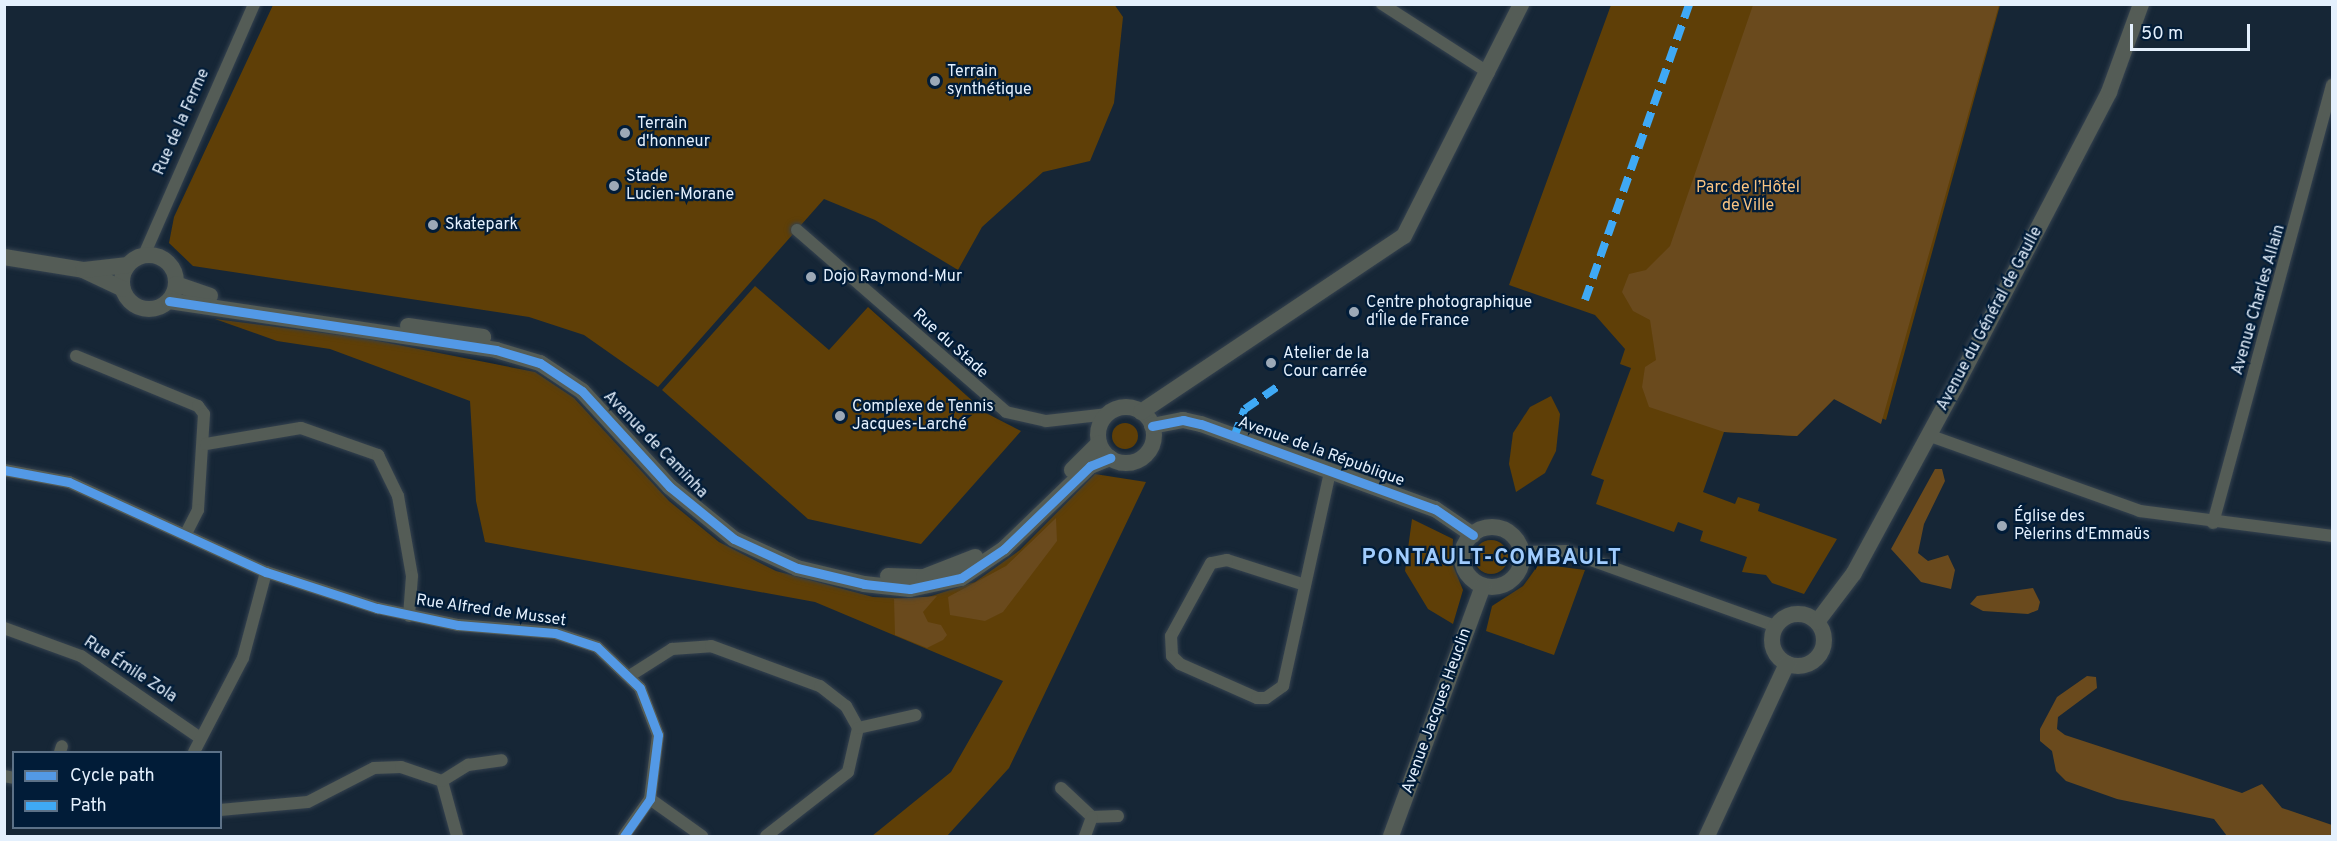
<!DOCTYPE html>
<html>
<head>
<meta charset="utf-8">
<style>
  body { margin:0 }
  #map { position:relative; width:2337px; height:841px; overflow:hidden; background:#162636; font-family:Overpass,sans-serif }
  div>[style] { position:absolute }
  .green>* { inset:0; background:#5f3f07 }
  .round { border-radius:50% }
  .forest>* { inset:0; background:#6a4a1d }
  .roads { filter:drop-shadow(0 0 2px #35424f) drop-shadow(0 0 2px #35424f) }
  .minor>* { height:12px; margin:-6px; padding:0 6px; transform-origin:6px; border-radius:6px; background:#545c56 }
  .tertiary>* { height:16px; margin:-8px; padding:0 8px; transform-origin:8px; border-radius:8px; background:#545c56 }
  .tertiary>.ring { margin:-8px; padding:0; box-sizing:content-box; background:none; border:16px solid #545c56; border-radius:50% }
  .quiet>* { height:8px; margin-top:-4px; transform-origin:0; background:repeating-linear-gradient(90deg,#3fa9f5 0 15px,transparent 0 23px) }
  .cycleway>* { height:9px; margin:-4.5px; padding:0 4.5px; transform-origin:4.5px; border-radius:4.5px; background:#5399e6 }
  .dots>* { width:16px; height:16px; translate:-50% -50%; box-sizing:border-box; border:3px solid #011c38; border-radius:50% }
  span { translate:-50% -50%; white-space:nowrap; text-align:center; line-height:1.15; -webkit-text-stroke:4.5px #011c38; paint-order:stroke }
  .poi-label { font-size:16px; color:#e4f0fd }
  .left { translate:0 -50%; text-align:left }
  .street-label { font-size:16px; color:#e4f0fd }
  .park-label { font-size:16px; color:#fac481 }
  .district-label { font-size:22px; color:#a0ccfe; font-weight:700; letter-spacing:1.5px }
  .frame { position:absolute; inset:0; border:6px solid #e4f0fd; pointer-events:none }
  .legend { position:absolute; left:12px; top:751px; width:210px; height:78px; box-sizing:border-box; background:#011c38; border:2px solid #5c7187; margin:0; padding:8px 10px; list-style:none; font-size:18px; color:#e4f0fd }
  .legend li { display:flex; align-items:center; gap:12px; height:30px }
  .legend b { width:30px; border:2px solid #5c7187 }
  .scale { position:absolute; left:2130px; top:24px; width:120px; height:27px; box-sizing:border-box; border:3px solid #e4f0fd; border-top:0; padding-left:8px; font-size:18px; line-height:21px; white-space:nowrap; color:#e4f0fd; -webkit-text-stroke:4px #011c38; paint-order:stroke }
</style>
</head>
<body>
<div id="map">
  <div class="green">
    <div style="clip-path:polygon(1114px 4px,1123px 17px,1114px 103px,1090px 161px,1043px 172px,982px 227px,958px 270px,875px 220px,824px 199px,658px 387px,584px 335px,529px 317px,193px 266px,169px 243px,174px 217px,273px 5px)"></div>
    <div style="clip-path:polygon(1611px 5px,2000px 5px,1886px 420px,1834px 399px,1797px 436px,1724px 432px,1703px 492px,1735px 504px,1738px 497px,1760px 504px,1758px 511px,1837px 539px,1804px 594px,1772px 583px,1766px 575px,1742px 572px,1747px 557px,1700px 541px,1703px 531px,1678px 522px,1674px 532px,1596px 504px,1604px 480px,1591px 475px,1631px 368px,1620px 364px,1625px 349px,1595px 315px,1509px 285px)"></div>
    <div style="clip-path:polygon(755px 286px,829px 350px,868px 307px,986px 413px,1021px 431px,921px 544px,808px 519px,662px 390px)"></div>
    <div style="clip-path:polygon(215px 319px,363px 338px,535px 372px,574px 398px,669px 501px,719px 542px,776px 571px,873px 597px,922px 599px,975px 582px,1020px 550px,1095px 474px,1146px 482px,1009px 768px,947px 836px,872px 836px,951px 772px,1003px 681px,815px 602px,485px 542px,476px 501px,470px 401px,330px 349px,277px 341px)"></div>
    <div style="clip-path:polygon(1551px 396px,1560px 414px,1556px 451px,1545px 473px,1516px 492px,1509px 464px,1513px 433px,1530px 407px)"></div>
    <div class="round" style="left:1112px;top:423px;width:26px;height:26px"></div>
    <div style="clip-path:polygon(1412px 519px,1453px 539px,1452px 563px,1463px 590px,1453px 624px,1428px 609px,1405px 571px)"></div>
    <div class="round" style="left:1474px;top:540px;width:34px;height:34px"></div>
    <div style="clip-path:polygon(1539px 564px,1585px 570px,1554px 655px,1486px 631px,1492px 606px,1523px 586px)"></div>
  </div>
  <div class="forest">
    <div style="clip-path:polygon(1753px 5px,1999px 5px,1881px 424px,1834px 399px,1797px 436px,1724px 432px,1649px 407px,1642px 387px,1645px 367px,1656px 360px,1650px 320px,1633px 311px,1622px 292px,1629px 274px,1646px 270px,1670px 246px)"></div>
    <div style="clip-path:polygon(1935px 469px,1942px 469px,1945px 481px,1924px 524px,1918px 553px,1928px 561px,1948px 555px,1955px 570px,1951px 589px,1921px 582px,1891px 549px)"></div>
    <div style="clip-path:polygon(1056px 518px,1057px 541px,1003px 612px,985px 621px,950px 615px,948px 597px,1006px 566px)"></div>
    <div style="clip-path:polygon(2033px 588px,2040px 602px,2038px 610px,2028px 614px,1983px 611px,1970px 604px,1977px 596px)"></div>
    <div style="clip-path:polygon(937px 596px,923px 612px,928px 622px,941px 625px,947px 635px,943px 640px,927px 648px,895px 635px,894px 599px)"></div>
    <div style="clip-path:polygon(2087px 676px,2096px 677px,2097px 688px,2058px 717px,2057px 729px,2065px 735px,2242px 793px,2262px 784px,2282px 808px,2332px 825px,2332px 836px,2227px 836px,2214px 819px,2117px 799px,2066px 781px,2056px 771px,2052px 751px,2040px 741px,2040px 729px,2057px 697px)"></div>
  </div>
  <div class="roads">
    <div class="minor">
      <div style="left:1382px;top:4px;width:127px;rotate:32.8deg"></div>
      <div style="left:797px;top:230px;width:277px;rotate:41deg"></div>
      <div style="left:1006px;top:412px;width:41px;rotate:12.7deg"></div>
      <div style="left:1046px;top:421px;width:61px;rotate:-6.5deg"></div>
      <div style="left:144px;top:255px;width:274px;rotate:-66.3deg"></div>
      <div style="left:76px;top:356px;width:132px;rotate:22.3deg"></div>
      <div style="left:198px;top:406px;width:10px;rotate:53deg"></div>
      <div style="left:204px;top:414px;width:96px;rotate:93.6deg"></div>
      <div style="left:198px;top:510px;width:27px;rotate:117deg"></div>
      <div style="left:1928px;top:435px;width:225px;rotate:19.7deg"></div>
      <div style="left:2140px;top:511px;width:194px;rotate:7.4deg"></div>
      <div style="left:206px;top:444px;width:96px;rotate:-9.6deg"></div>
      <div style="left:301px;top:428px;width:82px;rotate:19.3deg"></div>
      <div style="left:378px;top:455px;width:46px;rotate:64deg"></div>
      <div style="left:398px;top:496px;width:81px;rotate:80.1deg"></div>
      <div style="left:412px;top:576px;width:40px;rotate:94.3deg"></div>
      <div style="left:4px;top:470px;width:66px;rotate:10.5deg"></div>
      <div style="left:69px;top:482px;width:217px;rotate:24.6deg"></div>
      <div style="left:266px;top:572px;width:117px;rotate:18deg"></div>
      <div style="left:377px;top:608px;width:83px;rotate:11.9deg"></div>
      <div style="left:458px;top:625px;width:97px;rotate:4.7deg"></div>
      <div style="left:555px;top:633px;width:44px;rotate:18.4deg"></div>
      <div style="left:597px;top:647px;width:59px;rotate:43.6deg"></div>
      <div style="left:640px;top:688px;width:50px;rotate:69deg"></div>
      <div style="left:658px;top:735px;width:64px;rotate:97.1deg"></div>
      <div style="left:650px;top:799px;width:45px;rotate:125.1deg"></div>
      <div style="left:2213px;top:523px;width:454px;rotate:-74.8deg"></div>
      <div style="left:1522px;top:552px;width:44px;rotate:-1.3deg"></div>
      <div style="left:1566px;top:551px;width:222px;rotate:19.7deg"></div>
      <div style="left:1305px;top:585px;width:82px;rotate:-162.2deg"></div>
      <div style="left:1227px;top:560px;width:16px;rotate:169deg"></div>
      <div style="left:1211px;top:563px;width:83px;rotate:118.7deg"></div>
      <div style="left:1171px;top:636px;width:20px;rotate:87deg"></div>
      <div style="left:1172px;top:656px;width:11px;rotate:45deg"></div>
      <div style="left:1180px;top:664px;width:84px;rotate:23.8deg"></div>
      <div style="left:1257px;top:698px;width:9px"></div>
      <div style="left:1266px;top:698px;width:21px;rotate:-35deg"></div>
      <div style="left:1283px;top:686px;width:218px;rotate:-77.6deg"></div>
      <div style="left:4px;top:628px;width:82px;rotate:20deg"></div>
      <div style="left:81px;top:656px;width:143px;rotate:34.5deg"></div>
      <div style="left:631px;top:675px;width:49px;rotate:-32.4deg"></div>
      <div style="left:672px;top:649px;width:39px;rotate:-4deg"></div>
      <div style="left:711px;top:646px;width:116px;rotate:20.2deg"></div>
      <div style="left:820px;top:686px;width:33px;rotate:38deg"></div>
      <div style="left:846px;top:706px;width:25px;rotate:61deg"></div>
      <div style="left:858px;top:728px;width:45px;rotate:102.8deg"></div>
      <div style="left:848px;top:772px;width:104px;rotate:142deg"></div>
      <div style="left:858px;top:728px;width:59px;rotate:-12.6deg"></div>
      <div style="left:60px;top:752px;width:6px;rotate:-72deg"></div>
      <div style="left:194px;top:752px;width:106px;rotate:-62.5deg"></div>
      <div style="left:243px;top:658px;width:89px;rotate:-75deg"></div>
      <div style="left:4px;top:776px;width:10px;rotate:11deg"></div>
      <div style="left:442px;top:781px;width:57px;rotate:74.7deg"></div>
      <div style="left:1061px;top:788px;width:42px;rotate:43.1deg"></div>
      <div style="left:1092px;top:817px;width:26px;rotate:-2deg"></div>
      <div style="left:650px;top:799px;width:64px;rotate:35.4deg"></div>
      <div style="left:220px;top:810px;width:88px;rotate:-5.2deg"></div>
      <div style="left:308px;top:802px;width:74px;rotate:-27.3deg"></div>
      <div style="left:374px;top:768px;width:27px;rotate:-2deg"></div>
      <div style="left:401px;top:767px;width:43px;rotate:18.9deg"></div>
      <div style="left:442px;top:781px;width:31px;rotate:-32deg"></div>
      <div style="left:468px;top:765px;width:34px;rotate:-8deg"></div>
      <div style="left:1085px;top:836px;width:20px;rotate:-70deg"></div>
    </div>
    <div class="tertiary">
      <div class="ring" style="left:122px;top:255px;width:38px;height:38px"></div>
      <div style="left:4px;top:257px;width:80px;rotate:9.3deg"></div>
      <div style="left:83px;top:270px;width:44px;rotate:25.4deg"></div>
      <div style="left:84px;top:270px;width:44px;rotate:-6.5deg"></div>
      <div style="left:176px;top:284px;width:36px;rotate:19deg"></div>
      <div style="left:169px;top:301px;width:331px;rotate:8.5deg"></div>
      <div style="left:496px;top:350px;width:46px;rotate:16.5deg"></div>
      <div style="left:540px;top:363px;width:50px;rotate:33.7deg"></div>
      <div style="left:582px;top:391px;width:130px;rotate:47.5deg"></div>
      <div style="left:670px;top:487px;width:82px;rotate:39.1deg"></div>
      <div style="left:734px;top:539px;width:69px;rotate:24.7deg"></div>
      <div style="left:797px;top:568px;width:69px;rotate:13.4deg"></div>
      <div style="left:864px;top:584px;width:46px;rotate:6.2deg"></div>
      <div style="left:910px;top:589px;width:52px;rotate:-12.2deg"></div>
      <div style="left:961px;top:578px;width:52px;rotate:-34deg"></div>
      <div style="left:1004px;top:549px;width:120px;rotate:-44deg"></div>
      <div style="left:1090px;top:466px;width:22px;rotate:-22deg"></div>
      <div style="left:408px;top:326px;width:76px;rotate:8.3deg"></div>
      <div class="ring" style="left:1098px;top:407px;width:40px;height:40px"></div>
      <div style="left:1141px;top:412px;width:316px;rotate:-33.8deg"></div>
      <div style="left:1404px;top:236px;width:260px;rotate:-63.2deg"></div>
      <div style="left:1152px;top:426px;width:32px;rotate:-11deg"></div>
      <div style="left:1183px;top:420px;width:18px;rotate:13deg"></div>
      <div style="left:1201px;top:424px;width:249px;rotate:20deg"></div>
      <div style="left:1435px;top:509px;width:46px;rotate:34.4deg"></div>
      <div style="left:1072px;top:470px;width:38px;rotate:-45deg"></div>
      <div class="ring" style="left:1462px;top:527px;width:44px;height:44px"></div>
      <div style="left:888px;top:576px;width:36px;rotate:2deg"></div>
      <div style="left:924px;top:577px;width:55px;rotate:-21.4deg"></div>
      <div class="ring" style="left:1772px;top:614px;width:36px;height:36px"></div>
      <div style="left:1817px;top:622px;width:61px;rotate:-52.9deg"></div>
      <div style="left:1854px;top:573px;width:212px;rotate:-61.5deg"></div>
      <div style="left:1955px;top:387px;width:333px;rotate:-62.4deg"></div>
      <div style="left:2109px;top:92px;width:94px;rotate:-70deg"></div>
      <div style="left:1391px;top:836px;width:266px;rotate:-69.8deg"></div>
      <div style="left:1707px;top:836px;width:190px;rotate:-65.1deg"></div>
    </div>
  </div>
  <div class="quiet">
    <div style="left:1585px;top:300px;width:314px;rotate:-70.6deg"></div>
    <div style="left:1234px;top:437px;width:30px;rotate:-69deg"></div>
    <div style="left:1245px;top:409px;width:42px;rotate:-34.4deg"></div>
  </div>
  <div class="cycleway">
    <div style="left:169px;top:301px;width:331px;rotate:8.5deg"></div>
    <div style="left:496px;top:350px;width:46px;rotate:16.5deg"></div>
    <div style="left:540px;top:363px;width:50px;rotate:33.7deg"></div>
    <div style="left:582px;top:391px;width:130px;rotate:47.5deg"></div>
    <div style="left:670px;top:487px;width:82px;rotate:39.1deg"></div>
    <div style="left:734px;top:539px;width:69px;rotate:24.7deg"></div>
    <div style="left:797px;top:568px;width:69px;rotate:13.4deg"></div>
    <div style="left:864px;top:584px;width:46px;rotate:6.2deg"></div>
    <div style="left:910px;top:589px;width:52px;rotate:-12.2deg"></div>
    <div style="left:961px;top:578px;width:52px;rotate:-34deg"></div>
    <div style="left:1004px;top:549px;width:120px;rotate:-44deg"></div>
    <div style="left:1090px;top:466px;width:22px;rotate:-22deg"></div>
    <div style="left:1152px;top:426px;width:32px;rotate:-11deg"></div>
    <div style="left:1183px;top:420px;width:18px;rotate:13deg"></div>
    <div style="left:1201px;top:424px;width:249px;rotate:20deg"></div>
    <div style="left:1435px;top:509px;width:46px;rotate:34.4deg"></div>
    <div style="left:4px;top:470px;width:66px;rotate:10.5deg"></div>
    <div style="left:69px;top:482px;width:217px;rotate:24.6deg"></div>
    <div style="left:266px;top:572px;width:117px;rotate:18deg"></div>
    <div style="left:377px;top:608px;width:83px;rotate:11.9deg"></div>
    <div style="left:458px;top:625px;width:97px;rotate:4.7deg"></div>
    <div style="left:555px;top:633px;width:44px;rotate:18.4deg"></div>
    <div style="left:597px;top:647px;width:59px;rotate:43.6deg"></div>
    <div style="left:640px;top:688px;width:50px;rotate:69deg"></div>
    <div style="left:658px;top:735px;width:64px;rotate:97.1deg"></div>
    <div style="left:650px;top:799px;width:45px;rotate:125.1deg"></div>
  </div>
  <div class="dots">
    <div style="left:935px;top:81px;background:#9ca9b7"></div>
    <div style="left:625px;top:133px;background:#9ca9b7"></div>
    <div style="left:614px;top:186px;background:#9ca9b7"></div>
    <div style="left:433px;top:225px;background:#9ca9b7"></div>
    <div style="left:811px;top:277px;background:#9ca9b7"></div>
    <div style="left:1354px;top:312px;background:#9ca9b7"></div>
    <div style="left:1271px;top:363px;background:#9ca9b7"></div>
    <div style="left:840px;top:416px;background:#9ca9b7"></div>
    <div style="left:2002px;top:526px;background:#9ca9b7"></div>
  </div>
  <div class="poi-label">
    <span class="left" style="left:947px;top:81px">Terrain<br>synthétique</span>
    <span class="left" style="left:637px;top:133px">Terrain<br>d'honneur</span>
    <span class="left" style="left:626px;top:186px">Stade<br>Lucien-Morane</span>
    <span class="left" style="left:445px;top:225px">Skatepark</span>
    <span class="left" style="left:823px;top:277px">Dojo Raymond-Mur</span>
    <span class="left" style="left:1366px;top:312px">Centre photographique<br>d'Île de France</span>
    <span class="left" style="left:1283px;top:363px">Atelier de la<br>Cour carrée</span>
    <span class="left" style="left:852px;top:416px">Complexe de Tennis<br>Jacques-Larché</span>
    <span class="left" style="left:2014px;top:526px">Église des<br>Pèlerins d'Emmaüs</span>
  </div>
  <div class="street-label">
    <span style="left:182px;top:122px;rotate:-66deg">Rue de la Ferme</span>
    <span style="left:2259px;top:300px;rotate:-74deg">Avenue Charles Allain</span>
    <span style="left:1990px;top:319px;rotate:-62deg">Avenue du Général de Gaulle</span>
    <span style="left:950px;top:344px;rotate:42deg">Rue du Stade</span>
    <span style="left:655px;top:445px;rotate:46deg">Avenue de Caminha</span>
    <span style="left:1321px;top:452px;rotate:20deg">Avenue de la République</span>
    <span style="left:491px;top:611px;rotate:8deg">Rue Alfred de Musset</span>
    <span style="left:130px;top:670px;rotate:33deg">Rue Émile Zola</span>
    <span style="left:1437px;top:711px;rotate:-70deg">Avenue Jacques Heuclin</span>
  </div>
  <div class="park-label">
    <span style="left:1748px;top:197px">Parc de l’Hôtel<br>de Ville</span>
  </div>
  <div class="district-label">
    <span style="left:1492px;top:559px">PONTAULT-COMBAULT</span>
  </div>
  <div class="frame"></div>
  <ul class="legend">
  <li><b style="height:8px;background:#5399e6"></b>Cycle path</li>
  <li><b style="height:8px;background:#3fa9f5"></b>Path</li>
  </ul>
  <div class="scale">50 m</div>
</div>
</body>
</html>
